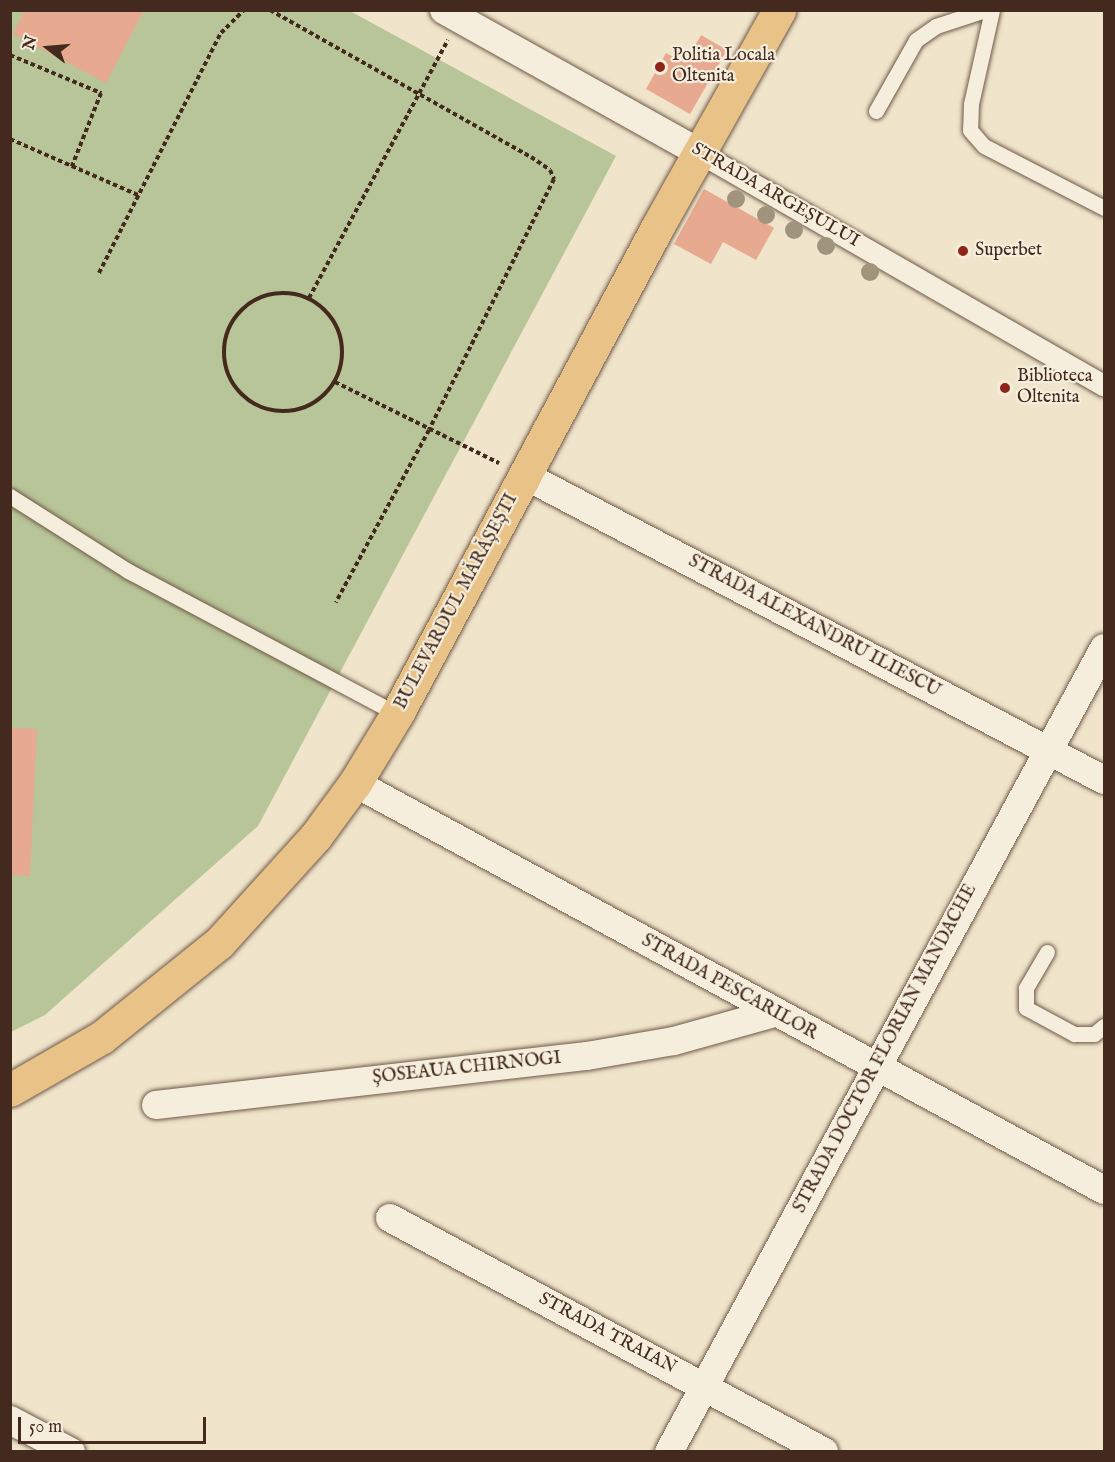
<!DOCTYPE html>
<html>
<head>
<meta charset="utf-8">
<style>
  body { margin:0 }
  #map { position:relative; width:1115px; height:1462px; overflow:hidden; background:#f0e5cb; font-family:"IM FELL English",serif }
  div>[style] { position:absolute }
  .green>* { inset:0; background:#b8c598 }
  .building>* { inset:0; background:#e7a98f }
  .path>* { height:4px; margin-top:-2px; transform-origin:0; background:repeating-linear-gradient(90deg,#442a1e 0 4.5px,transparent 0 7.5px) }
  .path>.ring { margin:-2px; padding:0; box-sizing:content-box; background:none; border:4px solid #442a1e; border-radius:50% }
  .roads { filter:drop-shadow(0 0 2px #6f5949) drop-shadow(0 0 2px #6f5949) }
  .service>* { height:15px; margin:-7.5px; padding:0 7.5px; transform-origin:7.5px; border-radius:7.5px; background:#f5eedd }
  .pedestrian>* { height:21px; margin:-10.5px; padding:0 10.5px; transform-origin:10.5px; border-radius:10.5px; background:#f5eedd }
  .minor>* { height:28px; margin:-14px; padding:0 14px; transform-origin:14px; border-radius:14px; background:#f5eedd }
  .primary>* { height:33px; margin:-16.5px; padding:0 16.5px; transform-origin:16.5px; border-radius:16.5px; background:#e8c286 }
  .trees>* { width:18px; height:18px; margin:-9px; border-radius:50%; background:#a1947c }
  .dots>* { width:16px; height:16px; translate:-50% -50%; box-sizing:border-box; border:3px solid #f5eedd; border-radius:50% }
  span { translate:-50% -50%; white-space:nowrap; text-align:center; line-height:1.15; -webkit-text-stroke:4.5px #f5eedd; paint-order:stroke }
  .poi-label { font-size:18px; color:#442a1e }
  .left { translate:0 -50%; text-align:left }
  .street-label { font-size:18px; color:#442a1e }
  .frame { position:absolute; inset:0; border:12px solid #442a1e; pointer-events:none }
  .north { position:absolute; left:18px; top:18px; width:60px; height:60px; -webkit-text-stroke:4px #f5eedd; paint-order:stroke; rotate:286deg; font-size:16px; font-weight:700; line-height:24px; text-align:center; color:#442a1e }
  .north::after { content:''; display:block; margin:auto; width:21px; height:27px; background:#442a1e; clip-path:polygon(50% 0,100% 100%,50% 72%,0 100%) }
  .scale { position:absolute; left:18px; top:1417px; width:188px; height:27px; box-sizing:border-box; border:3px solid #442a1e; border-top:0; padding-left:8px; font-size:18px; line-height:21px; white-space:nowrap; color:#442a1e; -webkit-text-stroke:4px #f5eedd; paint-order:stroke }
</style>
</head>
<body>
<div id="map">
  <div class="green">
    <div style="clip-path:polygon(11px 11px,350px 11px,616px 156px,258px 826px,45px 1015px,11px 1032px)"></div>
  </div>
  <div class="building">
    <div style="clip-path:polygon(25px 10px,144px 10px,106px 83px,13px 34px)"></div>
    <div style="clip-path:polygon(701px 35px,727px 50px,690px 114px,646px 89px,666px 53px,685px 63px)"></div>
    <div style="clip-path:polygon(704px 189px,774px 228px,756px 260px,723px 242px,711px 264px,674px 244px)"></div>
    <div style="clip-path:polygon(10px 728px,37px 729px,30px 876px,10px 875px)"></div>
  </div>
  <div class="path">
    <div style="left:270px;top:10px;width:300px;rotate:29.4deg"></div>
    <div style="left:531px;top:157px;width:23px;rotate:34deg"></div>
    <div style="left:550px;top:170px;width:10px;rotate:66deg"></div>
    <div style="left:554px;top:179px;width:280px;rotate:116.5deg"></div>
    <div style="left:429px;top:430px;width:196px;rotate:118.4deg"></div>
    <div style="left:10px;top:55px;width:99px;rotate:22.7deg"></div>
    <div style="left:101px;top:93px;width:79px;rotate:111.7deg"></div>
    <div style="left:10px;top:139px;width:140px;rotate:23.6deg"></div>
    <div style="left:99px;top:273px;width:269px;rotate:-63.1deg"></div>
    <div style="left:221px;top:33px;width:33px;rotate:-45deg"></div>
    <div class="ring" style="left:224px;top:293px;width:114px;height:114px"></div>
    <div style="left:309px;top:298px;width:293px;rotate:-61.7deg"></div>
    <div style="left:335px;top:382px;width:183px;rotate:26.3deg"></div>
  </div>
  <div class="roads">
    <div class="service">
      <div style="left:992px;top:10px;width:96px;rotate:102.6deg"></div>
      <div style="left:971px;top:104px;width:26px;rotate:92deg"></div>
      <div style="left:970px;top:130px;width:21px;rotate:49deg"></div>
      <div style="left:984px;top:146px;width:135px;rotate:27.3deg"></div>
      <div style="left:876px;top:111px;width:81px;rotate:-60.6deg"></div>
      <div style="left:916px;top:40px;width:24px;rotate:-35deg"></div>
      <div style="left:936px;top:26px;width:52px;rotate:-18.1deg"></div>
      <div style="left:10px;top:496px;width:140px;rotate:32.4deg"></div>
      <div style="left:128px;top:571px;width:305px;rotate:28deg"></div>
      <div style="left:1047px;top:952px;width:42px;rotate:120.3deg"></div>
      <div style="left:1026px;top:988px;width:20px;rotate:90deg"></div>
      <div style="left:1026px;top:1008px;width:55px;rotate:28.4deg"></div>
      <div style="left:1074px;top:1034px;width:20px"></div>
      <div style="left:1094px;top:1034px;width:13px;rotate:-39deg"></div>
    </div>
    <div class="pedestrian">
      <div style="left:698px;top:152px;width:468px;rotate:29.9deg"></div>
    </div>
    <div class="minor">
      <div style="left:444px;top:10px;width:291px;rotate:29.2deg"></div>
      <div style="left:524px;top:475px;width:655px;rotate:27.74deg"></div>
      <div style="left:355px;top:783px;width:852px;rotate:28.52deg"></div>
      <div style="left:156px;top:1105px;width:434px;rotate:-6.5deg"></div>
      <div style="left:587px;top:1056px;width:88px;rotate:-9.8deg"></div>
      <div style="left:674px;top:1041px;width:104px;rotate:-15.6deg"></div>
      <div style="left:390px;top:1218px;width:493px;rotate:28.3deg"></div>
      <div style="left:10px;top:1420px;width:69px;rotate:27.7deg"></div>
      <div style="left:669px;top:1452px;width:914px;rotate:-61.58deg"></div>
    </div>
    <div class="primary">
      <div style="left:10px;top:1090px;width:106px;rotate:-29.9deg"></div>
      <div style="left:102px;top:1037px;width:150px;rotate:-38.8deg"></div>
      <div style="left:219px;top:943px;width:144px;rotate:-47.8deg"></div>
      <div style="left:316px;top:836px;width:66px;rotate:-53.7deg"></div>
      <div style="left:355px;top:783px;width:81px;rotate:-58.7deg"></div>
      <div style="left:397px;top:714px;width:553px;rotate:-61.86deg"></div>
      <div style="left:658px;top:226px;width:248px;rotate:-60.7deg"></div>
    </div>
  </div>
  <div class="trees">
    <div style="left:736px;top:199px"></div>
    <div style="left:766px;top:215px"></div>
    <div style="left:794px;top:230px"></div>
    <div style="left:826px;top:246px"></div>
    <div style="left:870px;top:272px"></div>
  </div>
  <div class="dots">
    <div style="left:660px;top:67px;background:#8f2418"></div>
    <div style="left:963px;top:251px;background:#8f2418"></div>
    <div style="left:1005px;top:388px;background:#8f2418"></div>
  </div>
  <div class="poi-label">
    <span class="left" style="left:672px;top:67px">Politia Locala<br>Oltenita</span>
    <span class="left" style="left:975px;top:251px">Superbet</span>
    <span class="left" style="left:1017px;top:388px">Biblioteca<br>Oltenita</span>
  </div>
  <div class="street-label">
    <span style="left:775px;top:196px;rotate:30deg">STRADA ARGEȘULUI</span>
    <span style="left:457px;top:602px;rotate:-62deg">BULEVARDUL MĂRĂȘEȘTI</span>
    <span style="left:814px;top:627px;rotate:28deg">STRADA ALEXANDRU ILIESCU</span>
    <span style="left:729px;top:988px;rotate:29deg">STRADA PESCARILOR</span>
    <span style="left:886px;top:1049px;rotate:-62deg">STRADA DOCTOR FLORIAN MANDACHE</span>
    <span style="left:467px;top:1069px;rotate:-6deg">ȘOSEAUA CHIRNOGI</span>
    <span style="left:607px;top:1334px;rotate:28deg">STRADA TRAIAN</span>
  </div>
  <div class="frame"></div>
  <div class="north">N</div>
  <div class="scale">50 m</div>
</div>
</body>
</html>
